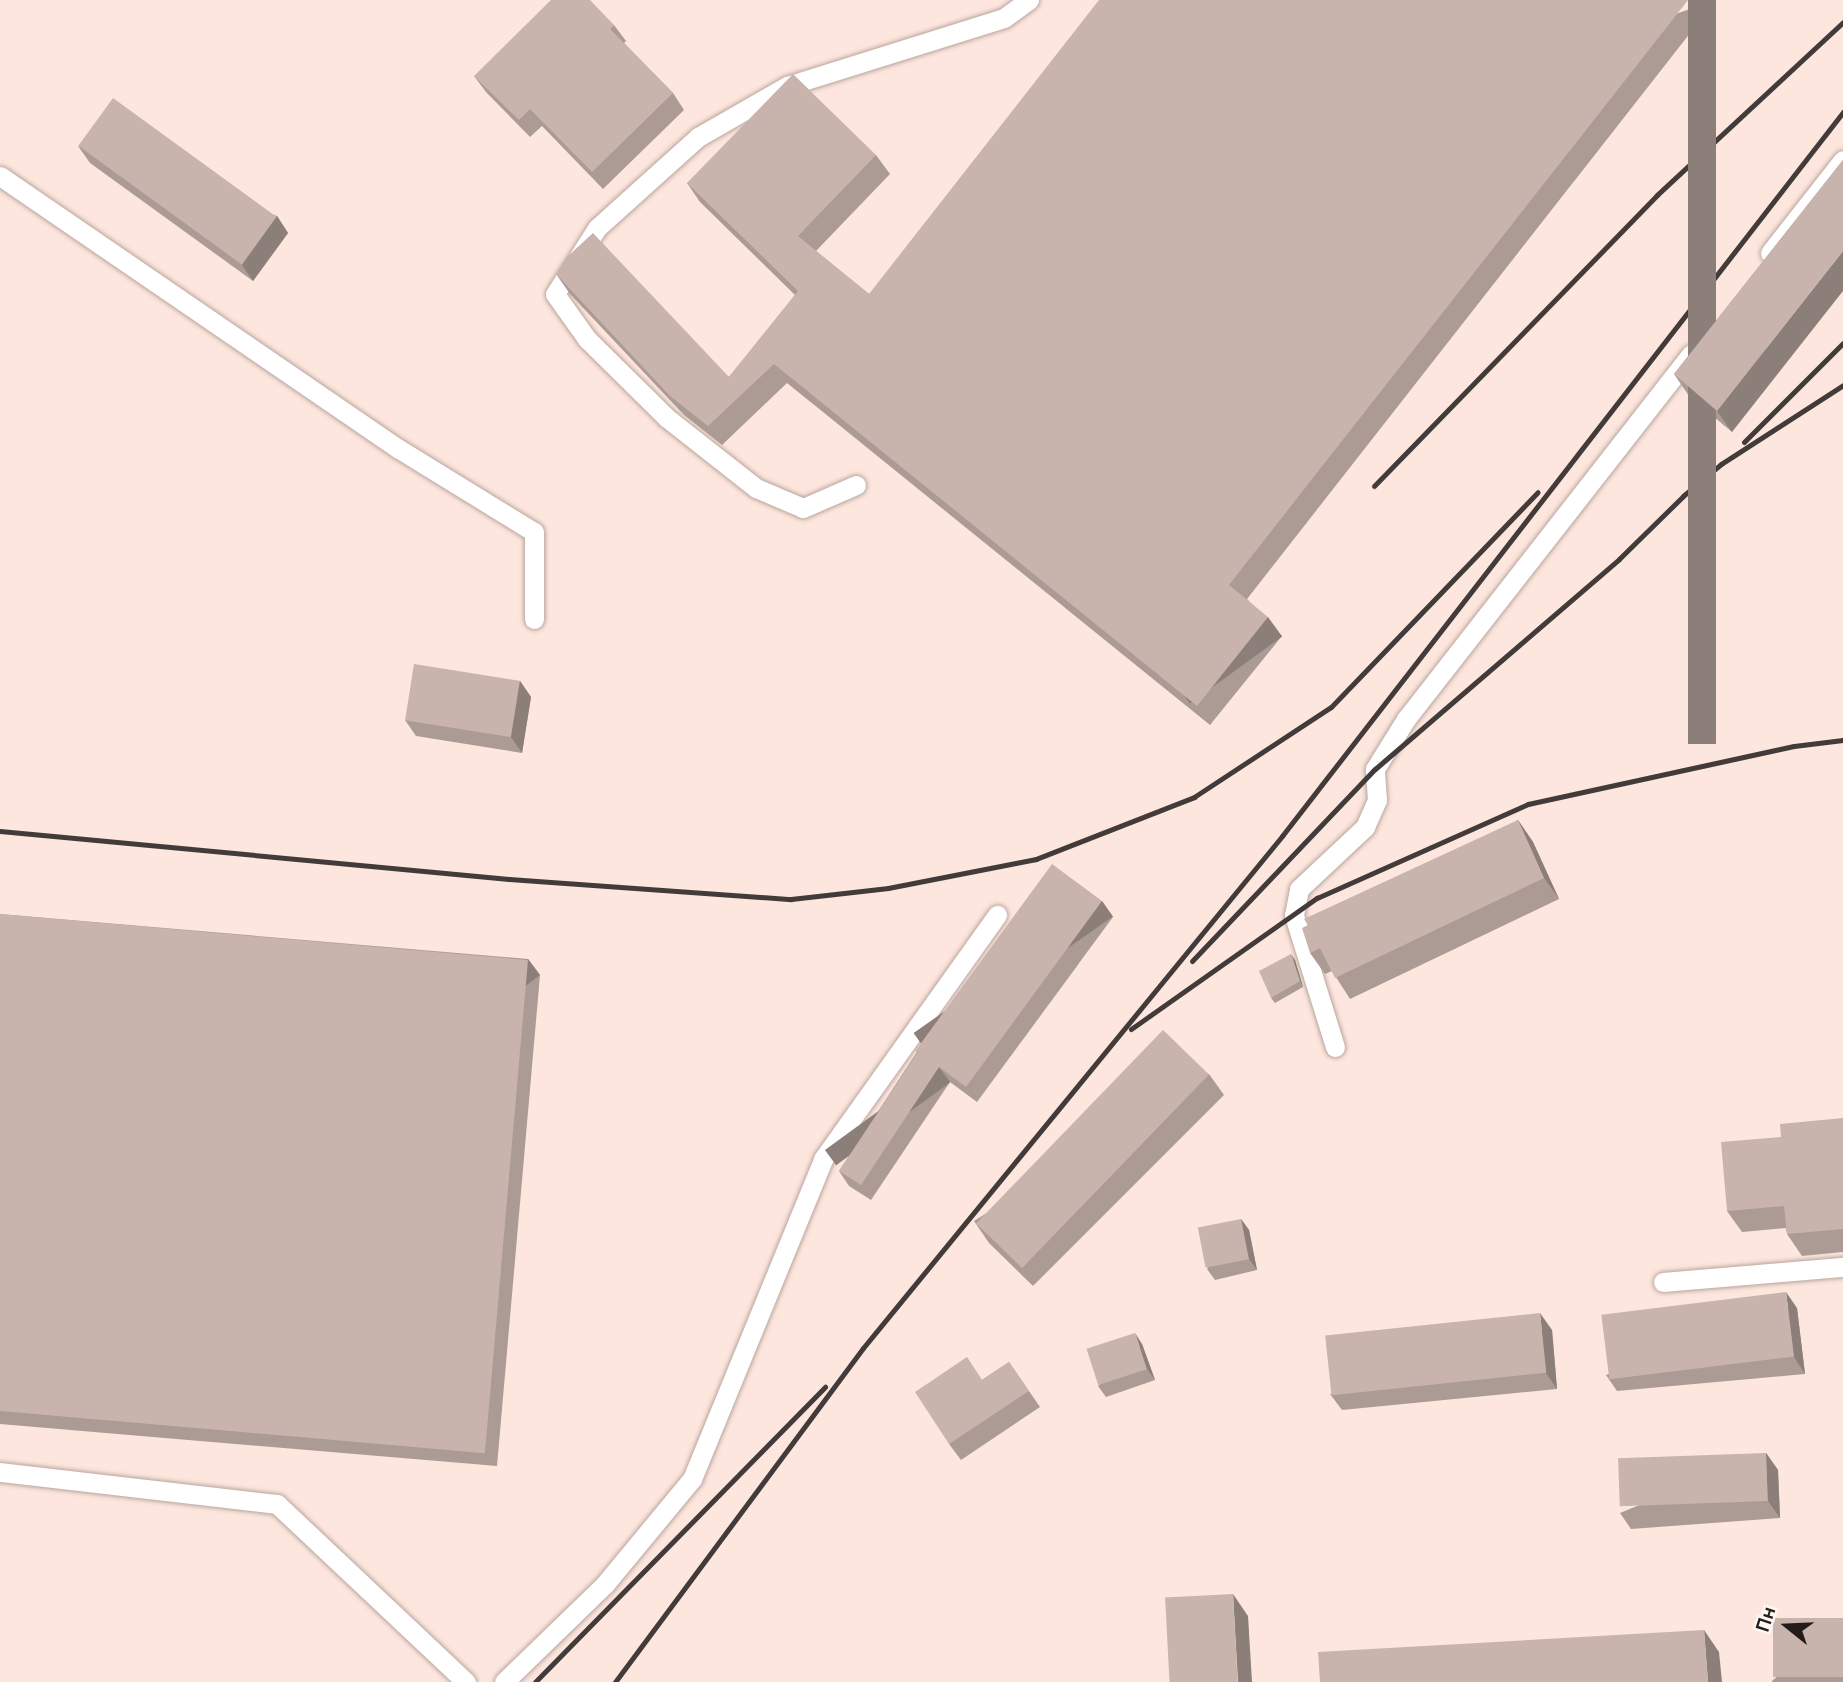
<!DOCTYPE html>
<html>
<head>
<meta charset="utf-8">
<style>
  body { margin:0 }
  #map { position:relative; width:1843px; height:1682px; overflow:hidden; background:#fef6f3; font-family:Overpass,sans-serif }
  div>[style] { position:absolute }
  .built>* { inset:0; background:#fde6dd; transform-origin:0 0 }
  .roads { filter:drop-shadow(0 0 2px #b9a59e) drop-shadow(0 0 2px #b9a59e) }
  .service>* { height:19px; margin:-9.5px; padding:0 9.5px; transform-origin:9.5px; border-radius:9.5px; background:#fff }
  .rail>* { height:5px; margin:-2.5px; padding:0 2.5px; transform-origin:2.5px; border-radius:2.5px; background:#433b39 }
  .wall>* { inset:0; background:#ac9b95 }
  .shaded-wall>* { inset:0; background:#8c7e79; transform-origin:0 0 }
  .building>* { inset:0; background:#c8b4ad; transform-origin:0 0 }
  span { translate:-50% -50%; white-space:nowrap; text-align:center; line-height:1.15; -webkit-text-stroke:5px #fef6f3; paint-order:stroke }
  .north { position:absolute; left:1752px; top:1591px; width:70px; height:70px; -webkit-text-stroke:5px #fef6f3; paint-order:stroke; rotate:288deg; font-size:19px; font-weight:700; line-height:28px; text-align:center; color:#231c1a }
  .north::after { content:''; display:block; margin:auto; width:24px; height:32px; background:#231c1a; clip-path:polygon(50% 0,100% 100%,50% 72%,0 100%) }
</style>
</head>
<body>
<div id="map">
  <div class="built">
    <div style="left:0;top:0;width:1843px;height:1682px"></div>
  </div>
  <div class="roads">
    <div class="service">
      <div style="left:0;top:176px;width:483px;rotate:34.4deg"></div>
      <div style="left:399px;top:449px;width:158px;rotate:31.6deg"></div>
      <div style="left:534px;top:532px;width:87px;rotate:90deg"></div>
      <div style="left:1770px;top:253px;width:118px;rotate:-51.9deg"></div>
      <div style="left:856px;top:485px;width:58px;rotate:156.5deg"></div>
      <div style="left:803px;top:508px;width:51px;rotate:-156.9deg"></div>
      <div style="left:756px;top:488px;width:113px;rotate:-141.8deg"></div>
      <div style="left:667px;top:418px;width:112px;rotate:-135.4deg"></div>
      <div style="left:587px;top:339px;width:55px;rotate:-125.4deg"></div>
      <div style="left:555px;top:294px;width:78px;rotate:-57.5deg"></div>
      <div style="left:597px;top:228px;width:136px;rotate:-42deg"></div>
      <div style="left:698px;top:137px;width:103px;rotate:-29.8deg"></div>
      <div style="left:787px;top:86px;width:227px;rotate:-17.4deg"></div>
      <div style="left:1004px;top:18px;width:31px;rotate:-36deg"></div>
      <div style="left:1335px;top:1047px;width:138px;rotate:-107.3deg"></div>
      <div style="left:1294px;top:915px;width:26px;rotate:-79deg"></div>
      <div style="left:1299px;top:889px;width:91px;rotate:-43.2deg"></div>
      <div style="left:1365px;top:827px;width:30px;rotate:-66deg"></div>
      <div style="left:1377px;top:800px;width:31px;rotate:-94deg"></div>
      <div style="left:1375px;top:769px;width:59px;rotate:-58.2deg"></div>
      <div style="left:1406px;top:719px;width:463px;rotate:-52deg"></div>
      <div style="left:1663px;top:1282px;width:181px;rotate:-4.8deg"></div>
      <div style="left:0;top:1472px;width:279px;rotate:6.6deg"></div>
      <div style="left:277px;top:1504px;width:260px;rotate:43.3deg"></div>
      <div style="left:504px;top:1682px;width:141px;rotate:-44.1deg"></div>
      <div style="left:605px;top:1584px;width:136px;rotate:-50.4deg"></div>
      <div style="left:692px;top:1479px;width:346px;rotate:-67.7deg"></div>
      <div style="left:823px;top:1159px;width:300px;rotate:-54.5deg"></div>
    </div>
  </div>
  <div class="rail">
    <div style="left:1744px;top:442px;width:140px;rotate:-45deg"></div>
    <div style="left:1374px;top:486px;width:406px;rotate:-45.8deg"></div>
    <div style="left:1657px;top:195px;width:254px;rotate:-42.9deg"></div>
    <div style="left:0;top:831px;width:511px;rotate:5.39deg"></div>
    <div style="left:509px;top:879px;width:283px;rotate:4.1deg"></div>
    <div style="left:791px;top:899px;width:98px;rotate:-6.5deg"></div>
    <div style="left:888px;top:888px;width:151px;rotate:-11.1deg"></div>
    <div style="left:1036px;top:859px;width:170px;rotate:-21.4deg"></div>
    <div style="left:1194px;top:797px;width:164px;rotate:-33.3deg"></div>
    <div style="left:1331px;top:707px;width:298px;rotate:-46.1deg"></div>
    <div style="left:1192px;top:961px;width:265px;rotate:-46.4deg"></div>
    <div style="left:1375px;top:769px;width:322px;rotate:-40.7deg"></div>
    <div style="left:1619px;top:559px;width:90px;rotate:-44.5deg"></div>
    <div style="left:1683px;top:496px;width:50px;rotate:-40.1deg"></div>
    <div style="left:1721px;top:464px;width:145px;rotate:-32.9deg"></div>
    <div style="left:1131px;top:1029px;width:228px;rotate:-35.2deg"></div>
    <div style="left:1317px;top:898px;width:231px;rotate:-24deg"></div>
    <div style="left:1528px;top:804px;width:272px;rotate:-12.3deg"></div>
    <div style="left:1794px;top:746px;width:49px;rotate:-7deg"></div>
    <div style="left:535px;top:1682px;width:414px;rotate:-45.5deg"></div>
    <div style="left:615px;top:1682px;width:416px;rotate:-53.4deg"></div>
    <div style="left:863px;top:1348px;width:662px;rotate:-50.7deg"></div>
    <div style="left:1282px;top:836px;width:916px;rotate:-52.23deg"></div>
  </div>
  <div class="wall">
    <div style="clip-path:polygon(1716px 0,1247px 599px,1282px 636px,1210px 725px,787px 383px,722px 445px,684px 415px,570px 294px,556px 274px,729px 377px,795px 295px,700px 202px,687px 183px,876px 155px,890px 174px,816px 251px,869px 294px)"></div>
    <div style="clip-path:polygon(614px 25px,626px 41px,624px 43px,673px 93px,684px 110px,603px 189px,542px 126px,530px 137px,486px 92px,474px 76px)"></div>
    <div style="clip-path:polygon(78px 146px,277px 216px,288px 233px,253px 281px,90px 163px)"></div>
    <div style="clip-path:polygon(1843px 160px,1732px 432px,1689px 396px,1674px 374px)"></div>
    <div style="clip-path:polygon(520px 681px,531px 697px,522px 753px,416px 736px,405px 720px)"></div>
    <div style="clip-path:polygon(1518px 820px,1533px 842px,1559px 899px,1350px 999px,1332px 971px,1325px 974px,1310px 953px)"></div>
    <div style="clip-path:polygon(1102px 901px,1113px 917px,977px 1102px,950px 1082px,871px 1200px,849px 1186px,839px 1171px,917px 1052px,916px 1050px)"></div>
    <div style="clip-path:polygon(0 914px,528px 959px,540px 975px,497px 1466px,0 1424px)"></div>
    <div style="clip-path:polygon(1295px 960px,1303px 987px,1275px 1003px,1271px 998px)"></div>
    <div style="clip-path:polygon(1209px 1074px,1224px 1095px,1033px 1286px,989px 1243px,974px 1221px)"></div>
    <div style="clip-path:polygon(1843px 1118px,1843px 1252px,1802px 1256px,1787px 1234px,1786px 1228px,1742px 1232px,1727px 1211px,1781px 1137px)"></div>
    <div style="clip-path:polygon(1241px 1219px,1249px 1230px,1257px 1270px,1215px 1280px,1207px 1269px)"></div>
    <div style="clip-path:polygon(1797px 1308px,1805px 1374px,1617px 1391px,1606px 1375px)"></div>
    <div style="clip-path:polygon(1552px 1330px,1557px 1389px,1342px 1410px,1330px 1394px)"></div>
    <div style="clip-path:polygon(1142px 1344px,1155px 1380px,1106px 1397px,1098px 1386px)"></div>
    <div style="clip-path:polygon(1009px 1362px,1040px 1407px,961px 1460px,949px 1444px,982px 1380px)"></div>
    <div style="clip-path:polygon(1766px 1453px,1778px 1470px,1780px 1518px,1631px 1529px,1620px 1513px)"></div>
    <div style="clip-path:polygon(1843px 1618px,1843px 1682px,1772px 1682px,1772px 1681px)"></div>
  </div>
  <div class="shaded-wall">
    <div style="left:1688px;top:0;width:28px;height:744px"></div>
    <div style="clip-path:polygon(277px 216px,288px 233px,253px 281px,242px 265px)"></div>
    <div style="clip-path:polygon(1843px 251px,1843px 291px,1732px 432px,1717px 411px)"></div>
    <div style="left:1268px;top:617px;width:24px;height:114px;rotate:54deg"></div>
    <div style="clip-path:polygon(520px 681px,531px 697px,522px 753px,511px 737px)"></div>
    <div style="clip-path:polygon(1518px 820px,1533px 842px,1559px 899px,1544px 878px)"></div>
    <div style="left:1102px;top:901px;width:19px;height:230px;rotate:55deg"></div>
    <div style="clip-path:polygon(1291px 954px,1295px 960px,1303px 987px,1300px 981px)"></div>
    <div style="left:528px;top:959px;width:20px;height:493px;rotate:53deg"></div>
    <div style="left:939px;top:1067px;width:19px;height:141px;rotate:54deg"></div>
    <div style="clip-path:polygon(1241px 1219px,1249px 1230px,1257px 1270px,1249px 1259px)"></div>
    <div style="clip-path:polygon(1786px 1292px,1797px 1308px,1805px 1374px,1794px 1357px)"></div>
    <div style="clip-path:polygon(1540px 1313px,1552px 1330px,1557px 1389px,1546px 1373px)"></div>
    <div style="clip-path:polygon(1135px 1333px,1142px 1344px,1155px 1380px,1147px 1369px)"></div>
    <div style="clip-path:polygon(1766px 1453px,1778px 1470px,1780px 1518px,1768px 1501px)"></div>
    <div style="clip-path:polygon(1233px 1594px,1248px 1616px,1252px 1682px,1238px 1682px)"></div>
    <div style="clip-path:polygon(1704px 1630px,1719px 1652px,1722px 1682px,1708px 1682px)"></div>
  </div>
  <div class="building">
    <div style="clip-path:polygon(551px 0,590px 0,614px 25px,610px 29px,673px 93px,592px 172px,530px 109px,519px 120px,474px 76px)"></div>
    <div style="clip-path:polygon(1099px 0,1688px 0,1229px 585px,1268px 617px,1197px 706px,774px 364px,708px 426px,670px 396px,556px 274px,567px 257px,593px 233px,729px 377px,798px 291px,687px 183px,793px 74px,876px 155px,798px 236px,869px 294px)"></div>
    <div style="left:113px;top:98px;width:202px;height:59px;rotate:36deg"></div>
    <div style="clip-path:polygon(1843px 160px,1843px 251px,1717px 411px,1674px 374px)"></div>
    <div style="left:414px;top:664px;width:107px;height:57px;rotate:9deg"></div>
    <div style="clip-path:polygon(1518px 820px,1544px 878px,1335px 978px,1320px 948px,1310px 953px,1302px 928px,1308px 925px,1304px 919px)"></div>
    <div style="clip-path:polygon(1052px 864px,1102px 901px,966px 1087px,939px 1067px,861px 1185px,839px 1171px,918px 1052px,916px 1050px)"></div>
    <div style="left:0;top:914px;width:530px;height:495px;rotate:5deg"></div>
    <div style="clip-path:polygon(1291px 954px,1300px 981px,1271px 998px,1259px 971px)"></div>
    <div style="left:1163px;top:1030px;width:64px;height:269px;rotate:44deg"></div>
    <div style="clip-path:polygon(1843px 1118px,1843px 1229px,1787px 1234px,1784px 1206px,1727px 1211px,1721px 1142px,1781px 1137px,1780px 1124px)"></div>
    <div style="left:1241px;top:1219px;width:41px;height:44px;rotate:79deg"></div>
    <div style="left:1786px;top:1292px;width:65px;height:186px;rotate:83deg"></div>
    <div style="left:1540px;top:1313px;width:60px;height:216px;rotate:84deg"></div>
    <div style="left:1135px;top:1333px;width:38px;height:51px;rotate:72deg"></div>
    <div style="clip-path:polygon(967px 1357px,982px 1380px,1009px 1362px,1029px 1391px,949px 1444px,915px 1392px)"></div>
    <div style="left:1766px;top:1453px;width:48px;height:148px;rotate:88deg"></div>
    <div style="left:1233px;top:1594px;width:88px;height:68px;rotate:87deg"></div>
    <div style="left:1843px;top:1618px;width:59px;height:70px;rotate:90deg"></div>
    <div style="clip-path:polygon(1704px 1630px,1708px 1682px,1320px 1682px,1318px 1652px)"></div>
  </div>
  <div class="north">Пн</div>
</div>
</body>
</html>
